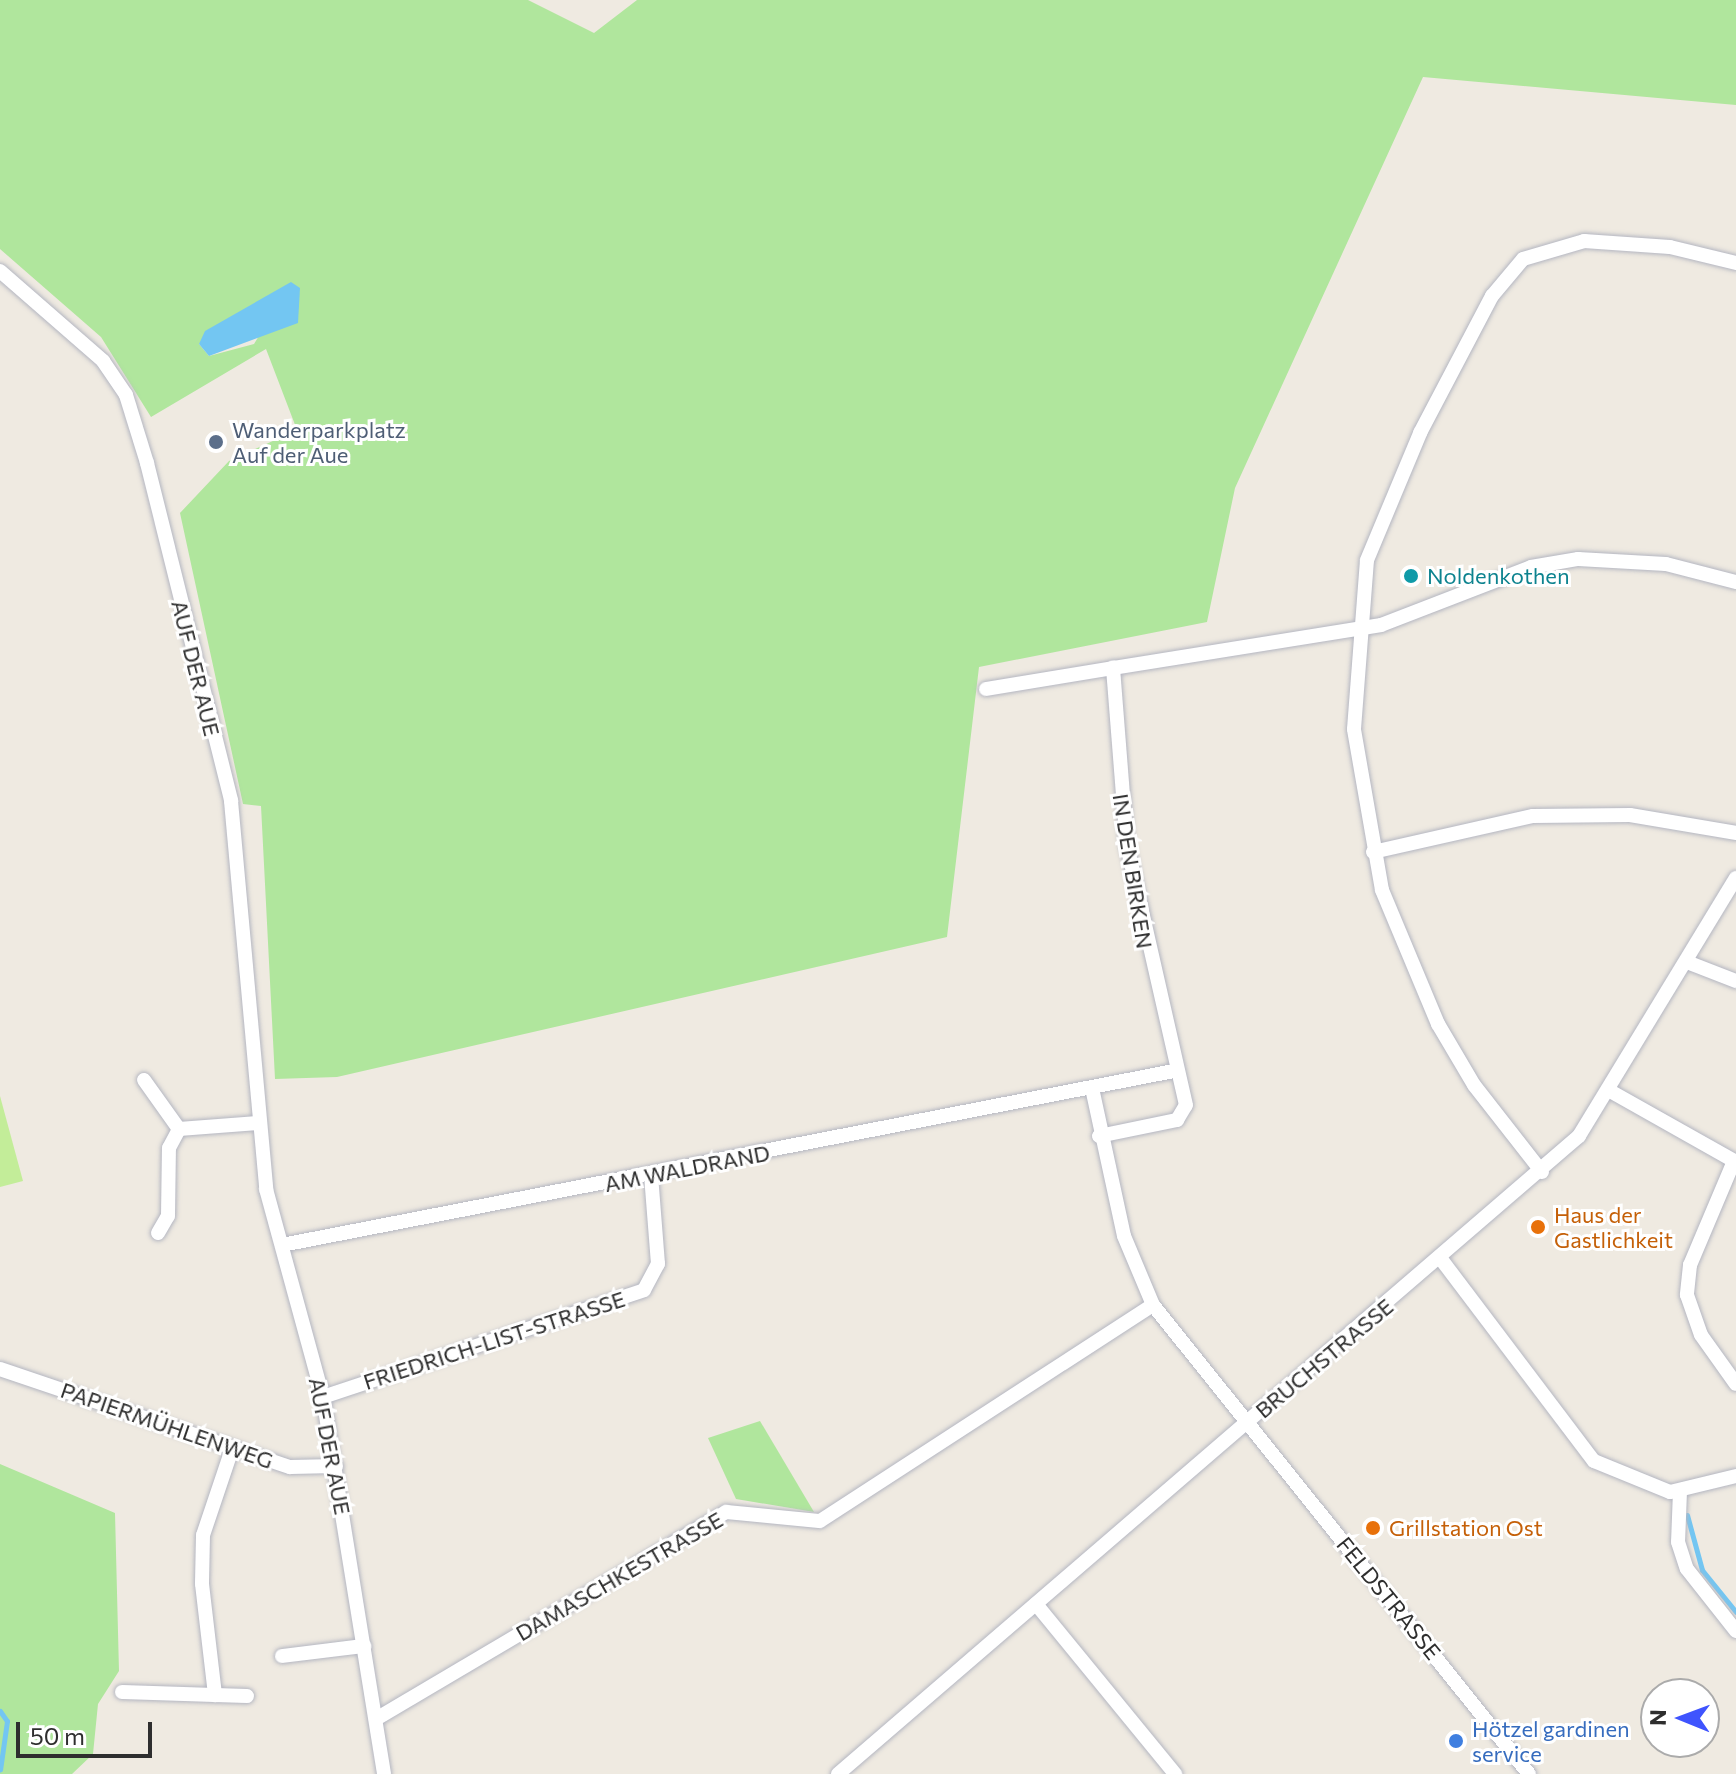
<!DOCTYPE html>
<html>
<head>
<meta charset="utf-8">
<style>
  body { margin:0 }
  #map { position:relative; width:1736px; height:1774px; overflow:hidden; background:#efeae1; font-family:Commissioner,sans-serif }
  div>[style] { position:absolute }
  .green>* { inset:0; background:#b0e69d }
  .pitch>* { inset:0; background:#c3ed99 }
  .water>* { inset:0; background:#73c6f2 }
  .stream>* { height:5px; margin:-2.5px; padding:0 2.5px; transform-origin:2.5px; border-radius:2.5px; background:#73c6f2 }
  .roads { filter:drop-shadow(0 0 2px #b4b6c1) drop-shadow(0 0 2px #b4b6c1) }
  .street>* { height:14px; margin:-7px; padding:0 7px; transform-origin:7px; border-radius:7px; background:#fff }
  .dots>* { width:22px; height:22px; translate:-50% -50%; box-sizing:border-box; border:4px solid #fff; border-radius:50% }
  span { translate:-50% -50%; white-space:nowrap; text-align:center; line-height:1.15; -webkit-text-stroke:6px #fff; paint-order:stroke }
  .service-label { font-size:22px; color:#4e5e75 }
  .left { translate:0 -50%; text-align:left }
  .culture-label { font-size:22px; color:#0d838f }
  .street-label { font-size:22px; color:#2e2e2e }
  .food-label { font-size:22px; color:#c56008 }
  .shop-label { font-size:22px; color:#366cbe }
  .north { position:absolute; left:1640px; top:1678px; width:80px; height:80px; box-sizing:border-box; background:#fff; border:2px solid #ababab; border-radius:50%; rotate:271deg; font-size:22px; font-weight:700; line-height:32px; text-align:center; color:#2e2e2e }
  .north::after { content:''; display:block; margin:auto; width:28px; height:36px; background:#3f54fe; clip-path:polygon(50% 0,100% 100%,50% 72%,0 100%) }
  .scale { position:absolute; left:16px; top:1722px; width:136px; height:36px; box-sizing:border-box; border:4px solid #2e2e2e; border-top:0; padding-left:10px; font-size:24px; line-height:28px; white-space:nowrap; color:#2e2e2e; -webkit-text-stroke:6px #fff; paint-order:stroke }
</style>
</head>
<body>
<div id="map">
  <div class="green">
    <div style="clip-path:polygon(evenodd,0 0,528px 0,594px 33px,637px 0,1736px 0,1736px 105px,1423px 77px,1235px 488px,1207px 622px,979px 667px,947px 937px,337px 1077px,275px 1079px,261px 806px,243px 804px,180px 513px,229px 461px,297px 430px,266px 349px,151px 417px,101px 337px,0 249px,0 0,291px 283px,254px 344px,209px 356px,199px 344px,291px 283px)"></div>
    <div style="clip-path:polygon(760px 1421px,814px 1512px,736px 1499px,708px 1438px)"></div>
    <div style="clip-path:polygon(0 1464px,115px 1513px,119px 1671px,98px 1704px,93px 1754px,72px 1774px,0 1774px)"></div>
  </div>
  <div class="pitch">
    <div style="clip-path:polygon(0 1096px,23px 1181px,0 1187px)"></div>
  </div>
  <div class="water">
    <div style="clip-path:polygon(291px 282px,300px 288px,298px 323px,209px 356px,199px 344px,205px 331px)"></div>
  </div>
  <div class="stream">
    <div style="left:1687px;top:1515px;width:57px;rotate:74.7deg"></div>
    <div style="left:1702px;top:1570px;width:54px;rotate:51deg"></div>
    <div style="left:0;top:1711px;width:12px;rotate:55deg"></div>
    <div style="left:7px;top:1721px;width:49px;rotate:98.1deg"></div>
  </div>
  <div class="roads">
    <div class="street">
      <div style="left:0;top:271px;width:137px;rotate:41.1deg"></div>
      <div style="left:103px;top:361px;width:41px;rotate:55.9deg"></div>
      <div style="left:126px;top:395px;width:71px;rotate:72.8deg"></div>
      <div style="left:147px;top:463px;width:348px;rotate:76deg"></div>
      <div style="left:231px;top:801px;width:390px;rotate:84.8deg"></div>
      <div style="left:266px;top:1189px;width:216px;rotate:74.7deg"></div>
      <div style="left:323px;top:1397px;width:382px;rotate:80.8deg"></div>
      <div style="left:986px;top:689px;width:129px;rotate:-9.4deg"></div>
      <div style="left:1373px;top:852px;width:164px;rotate:-12.7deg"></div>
      <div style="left:1533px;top:816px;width:97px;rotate:-0.6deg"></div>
      <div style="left:1630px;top:815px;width:108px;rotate:9.6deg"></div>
      <div style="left:1687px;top:962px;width:53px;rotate:21.2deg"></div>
      <div style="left:144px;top:1080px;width:60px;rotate:54.5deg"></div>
      <div style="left:179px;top:1129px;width:79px;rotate:-4.3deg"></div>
      <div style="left:1092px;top:1088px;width:151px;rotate:77.8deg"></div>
      <div style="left:1124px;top:1236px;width:75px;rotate:67.2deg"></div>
      <div style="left:1153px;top:1305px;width:601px;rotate:51.28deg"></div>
      <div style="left:1610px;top:1091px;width:145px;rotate:29.4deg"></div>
      <div style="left:1099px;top:1136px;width:80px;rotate:-11.6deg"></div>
      <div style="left:1177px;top:1120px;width:17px;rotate:-59deg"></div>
      <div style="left:1186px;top:1105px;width:266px;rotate:-102.8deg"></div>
      <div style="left:1127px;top:846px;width:179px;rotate:-94.5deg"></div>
      <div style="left:1113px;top:668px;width:271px;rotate:-9.1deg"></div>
      <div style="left:1381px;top:625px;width:161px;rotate:-21.1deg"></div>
      <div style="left:1531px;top:567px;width:48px;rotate:-9.7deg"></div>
      <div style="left:1578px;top:559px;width:88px;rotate:3.3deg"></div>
      <div style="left:1666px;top:564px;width:72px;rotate:14.4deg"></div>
      <div style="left:1734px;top:1161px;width:113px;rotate:112.9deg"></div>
      <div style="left:1690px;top:1265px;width:30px;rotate:96deg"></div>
      <div style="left:1687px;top:1295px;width:42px;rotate:70.7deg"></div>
      <div style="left:1701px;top:1335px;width:60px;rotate:54.5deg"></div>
      <div style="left:1542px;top:1172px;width:110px;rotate:-128deg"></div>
      <div style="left:1474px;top:1085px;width:71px;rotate:-120.5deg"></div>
      <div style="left:1438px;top:1024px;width:145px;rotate:-112.7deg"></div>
      <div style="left:1382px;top:890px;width:163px;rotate:-99.9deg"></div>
      <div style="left:1354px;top:729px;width:169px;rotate:-85.6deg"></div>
      <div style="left:1367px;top:560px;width:138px;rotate:-67.3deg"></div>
      <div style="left:1420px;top:433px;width:155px;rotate:-62.3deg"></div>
      <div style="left:1492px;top:296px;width:48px;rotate:-50deg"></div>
      <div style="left:1523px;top:259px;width:64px;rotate:-16.4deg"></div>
      <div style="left:1584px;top:241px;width:86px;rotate:4deg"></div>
      <div style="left:1670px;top:247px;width:68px;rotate:13.6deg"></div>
      <div style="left:158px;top:1233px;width:20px;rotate:-60deg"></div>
      <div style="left:168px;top:1216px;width:68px;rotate:-89.2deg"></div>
      <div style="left:169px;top:1148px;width:21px;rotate:-62deg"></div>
      <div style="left:282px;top:1245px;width:909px;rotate:-11.04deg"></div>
      <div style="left:1441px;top:1259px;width:253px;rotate:52.9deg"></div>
      <div style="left:1594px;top:1461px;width:82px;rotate:22.2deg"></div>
      <div style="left:1670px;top:1492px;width:68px;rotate:-13.6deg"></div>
      <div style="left:0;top:1369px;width:306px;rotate:18.7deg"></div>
      <div style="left:290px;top:1467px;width:46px;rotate:-1.2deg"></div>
      <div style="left:323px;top:1397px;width:338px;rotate:-18.4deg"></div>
      <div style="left:644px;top:1290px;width:30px;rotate:-62deg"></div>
      <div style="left:658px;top:1264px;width:88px;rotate:-94.5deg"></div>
      <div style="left:232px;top:1449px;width:91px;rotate:108.6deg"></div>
      <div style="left:203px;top:1535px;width:49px;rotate:91.2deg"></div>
      <div style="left:202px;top:1584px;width:112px;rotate:83.3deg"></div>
      <div style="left:215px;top:1695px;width:32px;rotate:2deg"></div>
      <div style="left:1680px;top:1491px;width:51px;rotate:92.2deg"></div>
      <div style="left:1678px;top:1542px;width:28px;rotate:72deg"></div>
      <div style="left:1687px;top:1569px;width:79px;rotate:51.7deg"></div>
      <div style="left:1036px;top:1604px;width:220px;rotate:50.7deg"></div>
      <div style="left:282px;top:1656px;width:83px;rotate:-7deg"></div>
      <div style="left:122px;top:1692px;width:93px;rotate:1.8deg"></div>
      <div style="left:376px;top:1719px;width:407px;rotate:-30.6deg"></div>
      <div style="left:726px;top:1512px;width:94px;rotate:5.5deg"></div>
      <div style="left:820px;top:1521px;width:397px;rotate:-33deg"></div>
      <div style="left:838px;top:1774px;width:978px;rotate:-40.73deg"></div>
      <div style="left:1579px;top:1136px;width:302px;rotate:-58.7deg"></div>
    </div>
  </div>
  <div class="dots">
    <div style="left:216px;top:442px;background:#5c6f8a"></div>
    <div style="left:1411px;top:576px;background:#0f9aa8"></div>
    <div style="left:1538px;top:1227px;background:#e8710a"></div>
    <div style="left:1373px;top:1528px;background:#e8710a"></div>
    <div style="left:1456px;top:1741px;background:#3f7fe0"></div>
  </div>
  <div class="service-label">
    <span class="left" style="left:232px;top:442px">Wanderparkplatz<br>Auf der Aue</span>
  </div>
  <div class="culture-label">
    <span class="left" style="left:1427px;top:576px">Noldenkothen</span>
  </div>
  <div class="street-label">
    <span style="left:196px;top:668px;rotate:76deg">AUF DER AUE</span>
    <span style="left:1133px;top:871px;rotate:81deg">IN DEN BIRKEN</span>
    <span style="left:687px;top:1168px;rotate:-11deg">AM WALDRAND</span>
    <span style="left:494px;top:1340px;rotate:-18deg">FRIEDRICH-LIST-STRASSE</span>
    <span style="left:1324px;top:1358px;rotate:-40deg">BRUCHSTRASSE</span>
    <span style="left:167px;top:1425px;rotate:19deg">PAPIERMÜHLENWEG</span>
    <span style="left:330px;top:1446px;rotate:79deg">AUF DER AUE</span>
    <span style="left:619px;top:1576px;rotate:-30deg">DAMASCHKESTRASSE</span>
    <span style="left:1389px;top:1598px;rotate:51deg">FELDSTRASSE</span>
  </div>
  <div class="food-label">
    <span class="left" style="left:1554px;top:1227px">Haus der<br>Gastlichkeit</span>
    <span class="left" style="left:1389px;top:1528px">Grillstation Ost</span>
  </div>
  <div class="shop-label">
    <span class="left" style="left:1472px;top:1741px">Hötzel gardinen<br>service</span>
  </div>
  <div class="north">N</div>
  <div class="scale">50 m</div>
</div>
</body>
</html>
